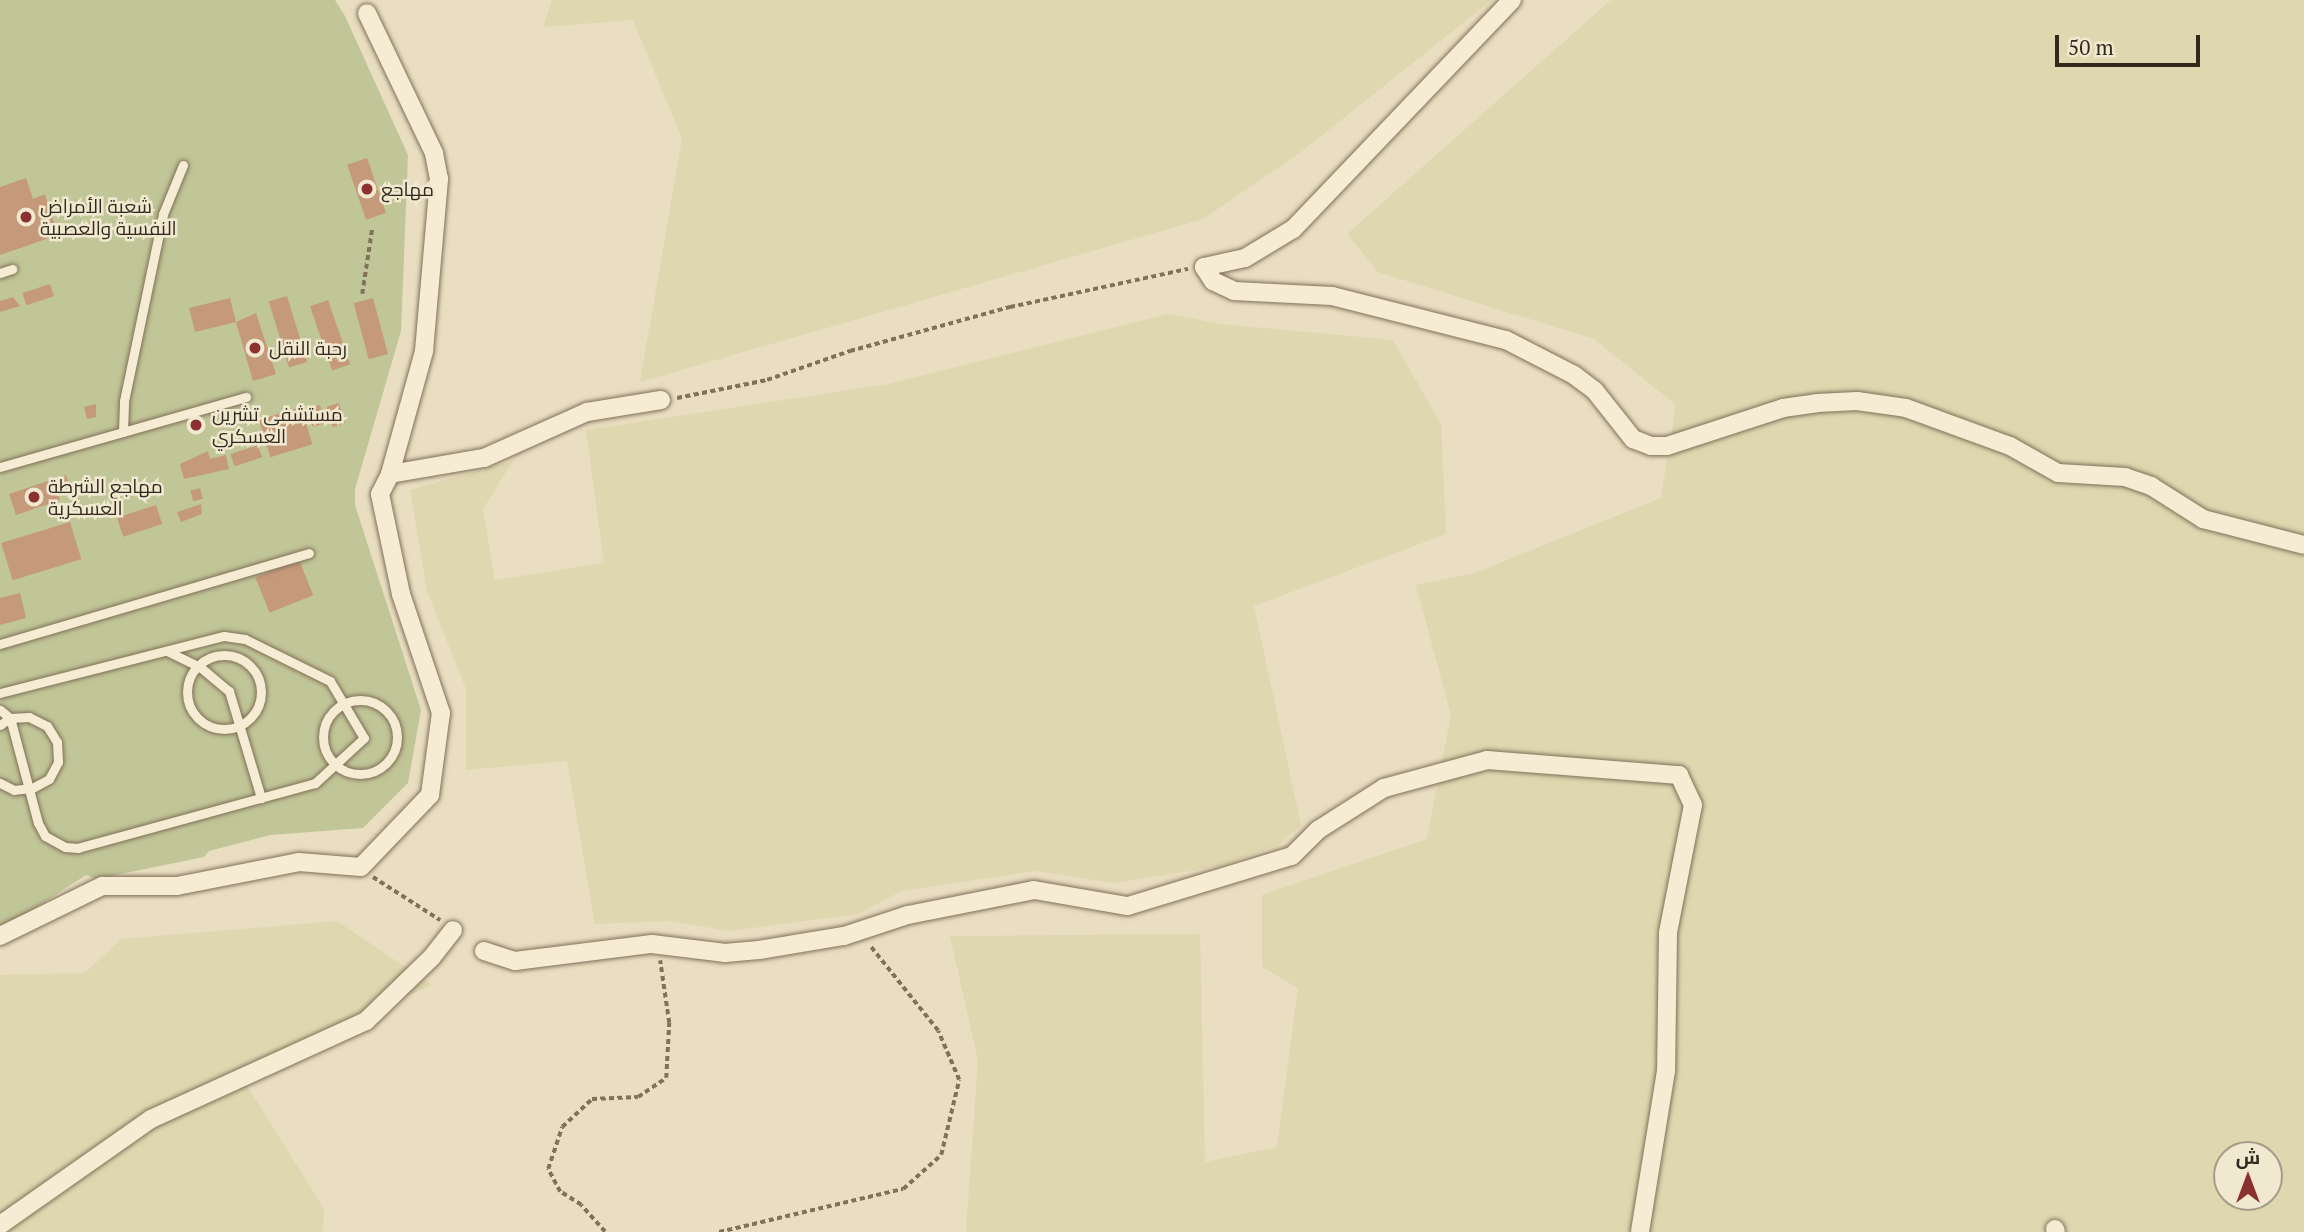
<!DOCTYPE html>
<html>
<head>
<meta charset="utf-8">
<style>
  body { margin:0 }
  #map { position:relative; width:2304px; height:1232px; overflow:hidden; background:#e9dec1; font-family:"PT Serif",Cairo,serif }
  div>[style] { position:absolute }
  .farmland>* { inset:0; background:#ded7af }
  .green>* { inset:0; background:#c0c697 }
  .building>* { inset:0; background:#c49a7a; transform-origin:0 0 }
  .path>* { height:3.5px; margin-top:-1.75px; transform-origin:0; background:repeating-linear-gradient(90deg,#81705a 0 5px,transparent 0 8.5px) }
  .roads { filter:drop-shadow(0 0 2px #81705a) drop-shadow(0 0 2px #81705a) }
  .lane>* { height:9px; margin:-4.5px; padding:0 4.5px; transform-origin:4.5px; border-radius:4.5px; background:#f5ecd3 }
  .lane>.ring { margin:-4.5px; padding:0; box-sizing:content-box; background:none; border:9px solid #f5ecd3; border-radius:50% }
  .street>* { height:18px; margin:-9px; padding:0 9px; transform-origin:9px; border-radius:9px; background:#f5ecd3 }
  .dots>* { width:19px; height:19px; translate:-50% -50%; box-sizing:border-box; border:4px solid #f1e8d0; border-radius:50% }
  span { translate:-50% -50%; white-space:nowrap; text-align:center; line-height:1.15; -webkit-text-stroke:5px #f1e8d0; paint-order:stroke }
  .poi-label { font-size:19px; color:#32281d }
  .left { translate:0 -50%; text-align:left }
  .north { position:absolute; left:2213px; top:1141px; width:70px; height:70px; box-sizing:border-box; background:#f1e8d0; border:2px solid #a59b88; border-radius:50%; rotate:0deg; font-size:19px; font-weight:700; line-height:28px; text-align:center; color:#32281d }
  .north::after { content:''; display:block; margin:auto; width:24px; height:32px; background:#8b3130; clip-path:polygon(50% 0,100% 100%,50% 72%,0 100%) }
  .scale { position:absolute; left:2055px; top:35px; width:145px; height:32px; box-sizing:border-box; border:4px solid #32281d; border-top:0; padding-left:9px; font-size:21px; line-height:24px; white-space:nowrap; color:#32281d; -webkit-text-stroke:5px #f1e8d0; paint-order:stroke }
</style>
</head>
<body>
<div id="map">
  <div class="farmland">
    <div style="clip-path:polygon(552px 0,1492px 0,1301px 152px,1203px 219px,640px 382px,682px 139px,633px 20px,543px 27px)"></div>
    <div style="clip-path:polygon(evenodd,1611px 0,2304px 0,2304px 1232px,966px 1232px,978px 1060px,950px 936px,1200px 934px,1205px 1162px,1277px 1147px,1298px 988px,1262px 967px,1262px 895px,1427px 839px,1451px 715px,1416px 585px,1475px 573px,1661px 498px,1676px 405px,1594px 339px,1378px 272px,1347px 234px,1611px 0,2227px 1155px,2269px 1155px,2269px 1197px,2227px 1197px,2227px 1155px)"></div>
    <div style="clip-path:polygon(1168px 314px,1221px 324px,1393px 340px,1441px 424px,1446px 534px,1254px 606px,1301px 825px,1278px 845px,1220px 866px,1114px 883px,1036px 871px,902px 891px,858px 914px,730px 931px,669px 921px,595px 924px,567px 761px,466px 770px,466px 689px,427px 591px,410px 490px,513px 461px,483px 509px,495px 580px,604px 563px,586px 430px,888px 384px)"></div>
    <div style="clip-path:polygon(337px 921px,432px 985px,238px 1071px,324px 1209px,323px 1232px,0 1232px,0 975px,85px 973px,121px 939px)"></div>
  </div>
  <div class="green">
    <div style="clip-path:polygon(0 0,335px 0,345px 16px,408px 155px,401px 331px,355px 489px,355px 505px,421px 710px,408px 783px,363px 828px,270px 835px,209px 851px,204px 857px,96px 879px,86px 875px,0 931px)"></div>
  </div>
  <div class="building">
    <div style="left:367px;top:158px;width:58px;height:21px;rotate:71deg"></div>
    <div style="clip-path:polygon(26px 178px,33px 199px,45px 194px,58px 235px,0 255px,0 187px)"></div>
    <div style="left:50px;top:284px;width:13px;height:29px;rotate:72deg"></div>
    <div style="left:287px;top:296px;width:69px;height:19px;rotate:73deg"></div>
    <div style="clip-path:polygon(13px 297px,20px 306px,0 312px,0 301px)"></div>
    <div style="clip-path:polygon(230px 298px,236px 322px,256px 313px,276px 374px,253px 381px,236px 322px,195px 332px,189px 308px)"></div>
    <div style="left:373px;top:298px;width:58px;height:20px;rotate:75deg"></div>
    <div style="left:328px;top:300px;width:68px;height:19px;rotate:71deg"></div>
    <div style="left:339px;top:403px;width:21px;height:13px;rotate:73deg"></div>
    <div style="clip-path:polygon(96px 404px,96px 417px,87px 419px,84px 407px)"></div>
    <div style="left:320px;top:405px;width:19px;height:13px;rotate:74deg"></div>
    <div style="left:301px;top:407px;width:39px;height:44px;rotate:73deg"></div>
    <div style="left:258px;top:445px;width:13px;height:29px;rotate:72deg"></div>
    <div style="clip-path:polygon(208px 451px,210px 459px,226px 455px,229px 469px,184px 479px,180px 464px)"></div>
    <div style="clip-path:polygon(66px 475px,68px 481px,55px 486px,60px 500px,16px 515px,9px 494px)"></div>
    <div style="left:200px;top:488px;width:11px;height:10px;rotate:75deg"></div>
    <div style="clip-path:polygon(201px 504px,202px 514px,181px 522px,177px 512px)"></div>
    <div style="left:156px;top:505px;width:20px;height:41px;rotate:72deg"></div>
    <div style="left:70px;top:522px;width:39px;height:72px;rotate:73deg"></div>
    <div style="left:299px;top:560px;width:38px;height:47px;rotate:68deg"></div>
    <div style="clip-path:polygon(20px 593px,26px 618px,0 625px,0 598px)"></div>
  </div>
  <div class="path">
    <div style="left:362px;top:294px;width:66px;rotate:-81.3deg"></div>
    <div style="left:677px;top:398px;width:92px;rotate:-11.3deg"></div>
    <div style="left:767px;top:380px;width:88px;rotate:-19.3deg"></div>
    <div style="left:850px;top:351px;width:166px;rotate:-15.4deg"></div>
    <div style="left:1010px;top:307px;width:182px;rotate:-12.1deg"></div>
    <div style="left:373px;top:877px;width:80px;rotate:32.7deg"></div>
    <div style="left:605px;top:1232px;width:36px;rotate:-132deg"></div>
    <div style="left:581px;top:1205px;width:25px;rotate:-148deg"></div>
    <div style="left:560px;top:1192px;width:26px;rotate:-118deg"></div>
    <div style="left:548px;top:1169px;width:44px;rotate:-71.6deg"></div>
    <div style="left:562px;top:1127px;width:41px;rotate:-43deg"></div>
    <div style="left:592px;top:1099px;width:46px;rotate:-2.5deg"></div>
    <div style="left:638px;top:1097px;width:34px;rotate:-34deg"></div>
    <div style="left:666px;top:1078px;width:55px;rotate:-86.9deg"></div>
    <div style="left:669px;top:1023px;width:63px;rotate:-98.3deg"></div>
    <div style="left:719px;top:1232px;width:189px;rotate:-13.2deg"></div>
    <div style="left:903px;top:1189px;width:51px;rotate:-41.8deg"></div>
    <div style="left:941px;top:1155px;width:77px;rotate:-76.5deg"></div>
    <div style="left:959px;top:1080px;width:53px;rotate:-113.2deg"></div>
    <div style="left:938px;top:1031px;width:110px;rotate:-128.7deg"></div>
  </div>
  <div class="roads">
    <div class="lane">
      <div style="left:0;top:273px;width:13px;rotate:-18deg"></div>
      <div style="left:123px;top:432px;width:31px;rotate:-88deg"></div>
      <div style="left:124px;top:401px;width:191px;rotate:-78.2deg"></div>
      <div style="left:163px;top:214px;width:53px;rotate:-67.8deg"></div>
      <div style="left:0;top:467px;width:256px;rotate:-15.9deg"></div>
      <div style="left:0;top:644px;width:322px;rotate:-16.4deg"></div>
      <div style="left:167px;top:651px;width:37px;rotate:26deg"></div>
      <div style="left:200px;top:667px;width:38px;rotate:40deg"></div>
      <div style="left:229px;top:691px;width:112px;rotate:73.3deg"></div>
      <div class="ring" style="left:187px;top:655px;width:65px;height:65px"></div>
      <div style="left:0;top:693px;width:231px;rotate:-14.3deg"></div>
      <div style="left:224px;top:636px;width:21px;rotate:8deg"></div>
      <div style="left:245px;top:639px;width:95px;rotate:26.3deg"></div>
      <div style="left:330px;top:681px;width:66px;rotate:59.2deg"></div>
      <div style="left:364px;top:738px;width:67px;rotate:137.4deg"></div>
      <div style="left:315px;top:783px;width:246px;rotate:164.7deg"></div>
      <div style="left:78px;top:848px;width:13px;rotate:-176deg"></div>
      <div style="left:65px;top:847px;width:23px;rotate:-151deg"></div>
      <div style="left:45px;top:836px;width:15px;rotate:-118deg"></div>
      <div style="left:38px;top:823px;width:109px;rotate:-104.9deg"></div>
      <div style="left:10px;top:718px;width:13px;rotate:-141deg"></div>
      <div class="ring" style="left:323px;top:700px;width:65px;height:65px"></div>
      <div style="left:0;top:725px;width:12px;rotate:-35deg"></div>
      <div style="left:10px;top:718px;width:19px;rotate:-3deg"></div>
      <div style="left:29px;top:717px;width:20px;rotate:27deg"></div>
      <div style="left:47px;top:726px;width:19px;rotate:58deg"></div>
      <div style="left:57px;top:742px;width:20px;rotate:87deg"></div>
      <div style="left:58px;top:762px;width:19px;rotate:118deg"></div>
      <div style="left:49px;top:779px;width:19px;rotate:152deg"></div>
      <div style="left:32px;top:788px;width:18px;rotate:174deg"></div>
      <div style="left:14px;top:790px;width:16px;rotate:-153deg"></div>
    </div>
    <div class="street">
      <div style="left:1512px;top:0;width:317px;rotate:133.7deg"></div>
      <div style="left:1293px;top:229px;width:56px;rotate:148.9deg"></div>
      <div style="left:1245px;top:258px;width:42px;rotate:167.6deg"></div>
      <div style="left:1204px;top:267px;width:17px;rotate:57deg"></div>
      <div style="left:1213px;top:281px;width:23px;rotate:25deg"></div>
      <div style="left:1234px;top:291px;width:98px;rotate:2.9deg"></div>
      <div style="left:1332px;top:296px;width:179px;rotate:14.2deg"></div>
      <div style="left:1506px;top:340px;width:76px;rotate:27.2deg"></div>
      <div style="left:1574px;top:375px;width:26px;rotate:37deg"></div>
      <div style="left:1595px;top:391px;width:61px;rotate:51.6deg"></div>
      <div style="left:1633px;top:439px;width:19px;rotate:21deg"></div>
      <div style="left:1651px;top:446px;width:16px"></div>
      <div style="left:1667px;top:446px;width:122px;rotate:-18.1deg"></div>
      <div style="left:1783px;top:408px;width:34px;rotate:-8deg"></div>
      <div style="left:1817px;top:403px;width:40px;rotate:-2.9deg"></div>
      <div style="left:1857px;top:401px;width:49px;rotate:8.1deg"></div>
      <div style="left:1906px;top:408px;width:111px;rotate:20.1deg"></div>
      <div style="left:2010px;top:446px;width:55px;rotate:29.4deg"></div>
      <div style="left:2058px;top:473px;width:67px;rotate:3.4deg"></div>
      <div style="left:2125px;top:477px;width:28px;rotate:19deg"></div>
      <div style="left:2151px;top:486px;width:62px;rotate:32.4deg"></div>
      <div style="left:2203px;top:519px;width:104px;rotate:14.4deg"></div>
      <div style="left:390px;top:474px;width:95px;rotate:-9.7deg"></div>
      <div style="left:484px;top:458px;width:113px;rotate:-24.1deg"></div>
      <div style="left:587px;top:412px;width:75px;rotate:-9.2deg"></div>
      <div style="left:0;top:936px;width:114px;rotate:-26.1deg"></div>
      <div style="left:102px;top:886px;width:75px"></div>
      <div style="left:177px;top:886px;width:124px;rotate:-11.1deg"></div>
      <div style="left:299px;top:862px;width:62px;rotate:4.6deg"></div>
      <div style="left:361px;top:867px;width:100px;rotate:-46.2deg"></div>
      <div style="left:430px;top:795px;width:83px;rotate:-82.4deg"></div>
      <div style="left:441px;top:713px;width:126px;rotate:-108.6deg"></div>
      <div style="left:401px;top:594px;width:102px;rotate:-101.9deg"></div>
      <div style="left:380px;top:494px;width:22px;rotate:-63deg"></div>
      <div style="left:390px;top:474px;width:128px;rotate:-74.5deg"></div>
      <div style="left:424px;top:351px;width:173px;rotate:-85deg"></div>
      <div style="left:439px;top:179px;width:26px;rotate:-101deg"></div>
      <div style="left:434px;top:153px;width:155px;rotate:-115.6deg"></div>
      <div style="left:484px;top:951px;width:33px;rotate:18deg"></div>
      <div style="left:515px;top:961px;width:138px;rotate:-7.1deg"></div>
      <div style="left:652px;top:944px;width:74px;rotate:7deg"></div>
      <div style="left:725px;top:953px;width:34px;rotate:-5deg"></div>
      <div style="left:759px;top:950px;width:86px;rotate:-9.4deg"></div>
      <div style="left:844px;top:936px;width:67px;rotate:-18.2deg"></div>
      <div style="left:908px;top:915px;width:128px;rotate:-11.2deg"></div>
      <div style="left:1034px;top:890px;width:95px;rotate:9.7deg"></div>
      <div style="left:1128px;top:906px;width:171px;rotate:-17deg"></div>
      <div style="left:1292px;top:856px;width:37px;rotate:-45deg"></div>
      <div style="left:1318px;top:830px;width:78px;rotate:-32.5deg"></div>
      <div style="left:1384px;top:788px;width:107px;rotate:-15.2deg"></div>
      <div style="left:1487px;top:760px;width:193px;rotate:4.5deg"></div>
      <div style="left:1679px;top:775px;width:33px;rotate:65deg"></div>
      <div style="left:1693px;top:805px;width:130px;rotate:101.1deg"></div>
      <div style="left:1668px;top:933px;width:138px;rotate:90.8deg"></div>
      <div style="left:1666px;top:1071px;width:163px;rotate:99.2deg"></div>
      <div style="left:0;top:1225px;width:184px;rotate:-35.1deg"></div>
      <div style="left:151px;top:1119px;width:236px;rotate:-24.5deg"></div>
      <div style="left:366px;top:1021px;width:92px;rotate:-44.1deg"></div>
      <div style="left:432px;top:957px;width:34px;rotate:-52deg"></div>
      <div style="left:2055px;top:1229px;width:3px;rotate:72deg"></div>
    </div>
  </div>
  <div class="dots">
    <div style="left:367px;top:189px;background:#8b3130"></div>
    <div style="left:26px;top:217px;background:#8b3130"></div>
    <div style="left:255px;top:348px;background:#8b3130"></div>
    <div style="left:196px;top:425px;background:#8b3130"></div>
    <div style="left:34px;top:497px;background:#8b3130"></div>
  </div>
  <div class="poi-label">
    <span class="left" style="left:381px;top:189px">مهاجع</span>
    <span class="left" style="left:40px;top:217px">شعبة الأمراض<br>النفسية والعصبية</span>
    <span class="left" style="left:269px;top:348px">رحبة النقل</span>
    <span class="left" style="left:212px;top:425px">مستشفى تشرين<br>العسكري</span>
    <span class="left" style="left:48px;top:497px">مهاجع الشرطة<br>العسكرية</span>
  </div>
  <div class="north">ش</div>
  <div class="scale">50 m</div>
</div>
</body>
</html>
